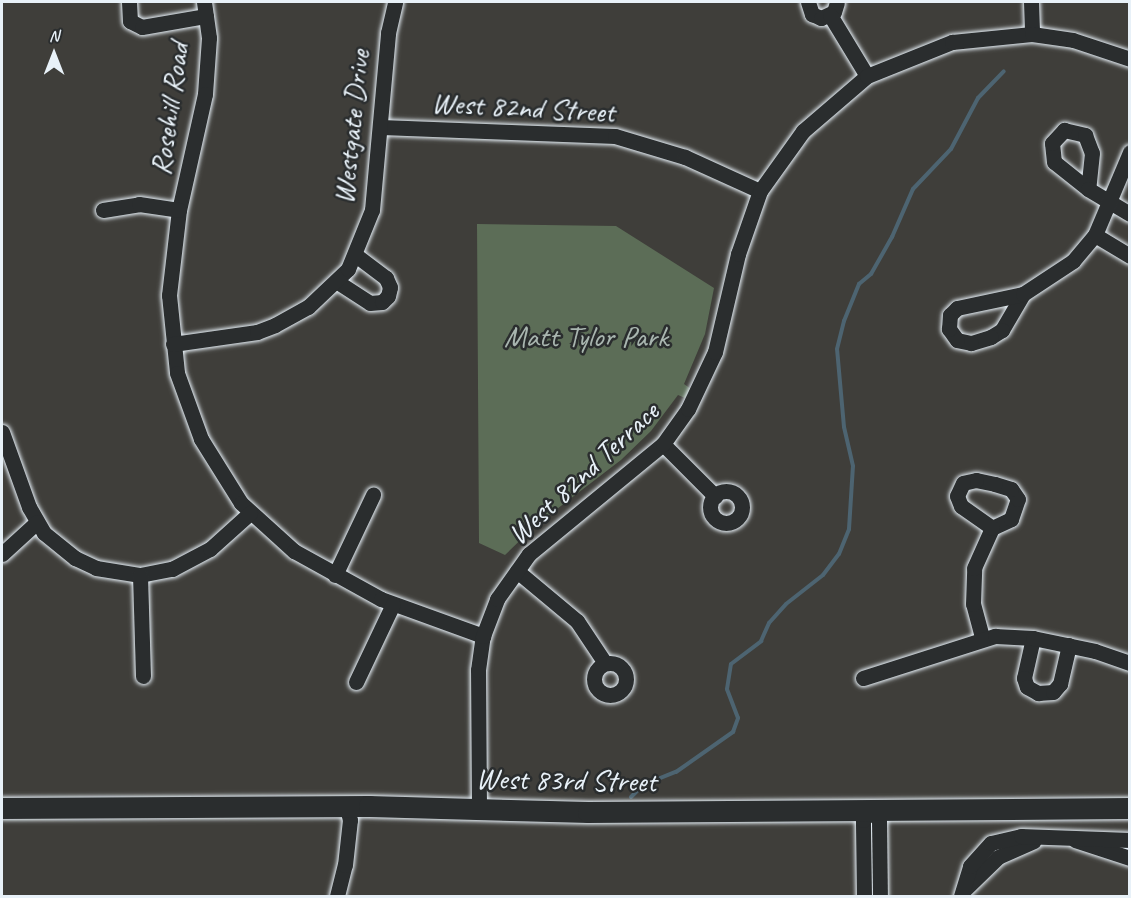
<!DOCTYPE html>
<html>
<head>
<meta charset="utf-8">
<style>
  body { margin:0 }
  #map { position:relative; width:1131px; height:898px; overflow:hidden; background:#3f3e3a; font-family:Caveat,sans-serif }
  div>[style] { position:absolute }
  .green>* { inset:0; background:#5c6d57 }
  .stream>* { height:4px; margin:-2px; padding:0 2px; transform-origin:2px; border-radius:2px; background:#4d6471 }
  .roads { filter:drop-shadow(0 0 2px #e8f1f8) drop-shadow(0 0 2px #e8f1f8) }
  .street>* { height:15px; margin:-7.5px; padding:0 7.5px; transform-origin:7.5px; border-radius:7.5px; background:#2a2d2e }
  .street>.ring { margin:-7.5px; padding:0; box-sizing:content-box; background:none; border:15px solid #2a2d2e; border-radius:50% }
  .secondary>* { height:21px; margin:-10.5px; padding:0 10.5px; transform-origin:10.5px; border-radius:10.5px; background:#2a2d2e }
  span { translate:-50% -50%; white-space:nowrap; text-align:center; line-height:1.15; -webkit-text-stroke:5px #2a2d2e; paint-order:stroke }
  .street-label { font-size:30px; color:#e8f1f8 }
  .park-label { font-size:30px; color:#a9b6b0 }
  .frame { position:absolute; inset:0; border:3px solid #e8f1f8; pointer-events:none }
  .north { position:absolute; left:24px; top:24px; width:60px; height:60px; -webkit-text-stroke:4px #2a2d2e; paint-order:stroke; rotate:0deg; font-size:16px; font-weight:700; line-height:24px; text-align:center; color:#e8f1f8 }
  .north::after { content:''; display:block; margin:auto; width:21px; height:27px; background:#e8f1f8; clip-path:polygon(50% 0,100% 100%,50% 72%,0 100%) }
</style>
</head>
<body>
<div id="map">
  <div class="green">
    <div style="clip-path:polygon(477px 224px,616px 226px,714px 288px,705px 334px,684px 384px,691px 389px,685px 398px,678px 395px,651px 431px,621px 460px,536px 525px,505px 555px,479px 543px)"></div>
  </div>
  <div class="stream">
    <div style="left:631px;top:797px;width:17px;rotate:-45deg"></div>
    <div style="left:643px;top:785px;width:35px;rotate:-22deg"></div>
    <div style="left:676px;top:772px;width:70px;rotate:-35.1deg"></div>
    <div style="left:733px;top:732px;width:15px;rotate:-70deg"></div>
    <div style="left:738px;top:718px;width:31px;rotate:-111deg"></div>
    <div style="left:727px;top:689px;width:25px;rotate:-81deg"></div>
    <div style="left:731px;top:664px;width:38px;rotate:-37deg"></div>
    <div style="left:761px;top:641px;width:20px;rotate:-66deg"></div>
    <div style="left:769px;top:623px;width:25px;rotate:-48deg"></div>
    <div style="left:786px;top:604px;width:47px;rotate:-38.1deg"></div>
    <div style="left:823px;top:575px;width:26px;rotate:-53deg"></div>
    <div style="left:839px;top:554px;width:27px;rotate:-68deg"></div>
    <div style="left:849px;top:529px;width:63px;rotate:-86.4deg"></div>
    <div style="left:853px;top:466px;width:40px;rotate:-103deg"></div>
    <div style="left:844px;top:427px;width:78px;rotate:-95.1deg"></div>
    <div style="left:837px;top:349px;width:29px;rotate:-76deg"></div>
    <div style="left:844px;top:321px;width:40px;rotate:-68deg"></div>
    <div style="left:859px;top:284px;width:16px;rotate:-40deg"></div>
    <div style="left:871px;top:274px;width:43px;rotate:-60.4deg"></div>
    <div style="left:892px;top:237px;width:52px;rotate:-66.4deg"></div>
    <div style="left:913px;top:189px;width:55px;rotate:-46.5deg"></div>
    <div style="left:951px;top:149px;width:58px;rotate:-62.1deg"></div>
    <div style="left:978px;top:98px;width:37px;rotate:-46deg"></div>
  </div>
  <div class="roads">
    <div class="street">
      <div style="left:129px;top:2px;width:19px;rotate:87deg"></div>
      <div style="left:130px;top:21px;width:13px;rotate:27deg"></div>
      <div style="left:142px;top:27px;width:65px;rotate:-9.8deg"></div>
      <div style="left:204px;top:2px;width:36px;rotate:82deg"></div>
      <div style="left:209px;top:38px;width:56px;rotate:94.1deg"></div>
      <div style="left:205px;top:94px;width:119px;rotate:102.6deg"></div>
      <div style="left:179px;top:210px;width:86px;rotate:96.7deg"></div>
      <div style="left:169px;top:295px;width:78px;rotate:84.1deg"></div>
      <div style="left:177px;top:373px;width:70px;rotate:70deg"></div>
      <div style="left:201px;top:439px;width:75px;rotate:58deg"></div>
      <div style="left:241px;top:503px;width:72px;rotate:42.2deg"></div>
      <div style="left:294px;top:551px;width:99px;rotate:28.9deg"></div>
      <div style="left:381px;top:599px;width:109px;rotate:19.9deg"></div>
      <div style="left:808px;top:2px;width:13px;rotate:72deg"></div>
      <div style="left:812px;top:14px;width:10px;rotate:24deg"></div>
      <div style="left:821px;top:18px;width:14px;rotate:-25deg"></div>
      <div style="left:834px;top:12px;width:10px;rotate:-73deg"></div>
      <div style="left:1031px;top:2px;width:32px;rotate:88deg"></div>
      <div style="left:830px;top:15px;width:71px;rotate:58.8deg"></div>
      <div style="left:381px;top:127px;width:234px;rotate:2.2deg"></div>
      <div style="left:615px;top:136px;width:73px;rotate:16.7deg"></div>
      <div style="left:685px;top:157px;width:82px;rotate:24.4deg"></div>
      <div style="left:1064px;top:130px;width:22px;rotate:13deg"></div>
      <div style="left:1085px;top:135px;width:19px;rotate:69deg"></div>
      <div style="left:1092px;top:153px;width:36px;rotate:96deg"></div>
      <div style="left:1088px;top:189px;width:43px;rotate:-141.5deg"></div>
      <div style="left:1054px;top:162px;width:19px;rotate:-96deg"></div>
      <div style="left:1052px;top:143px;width:18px;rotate:-47deg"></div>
      <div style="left:1088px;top:189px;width:49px;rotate:30.8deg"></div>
      <div style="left:103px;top:210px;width:36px;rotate:-9deg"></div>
      <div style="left:139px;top:204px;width:40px;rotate:8.5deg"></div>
      <div style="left:1095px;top:235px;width:41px;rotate:31deg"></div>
      <div style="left:336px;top:281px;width:40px;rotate:32.9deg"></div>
      <div style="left:370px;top:303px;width:12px;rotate:-5deg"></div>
      <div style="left:382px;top:302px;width:8px;rotate:-45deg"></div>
      <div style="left:388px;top:296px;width:9px;rotate:-77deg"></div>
      <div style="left:390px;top:287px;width:10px;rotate:-114deg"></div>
      <div style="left:386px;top:278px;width:39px;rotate:-143deg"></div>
      <div style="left:1023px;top:294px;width:42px;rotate:120.3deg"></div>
      <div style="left:1002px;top:330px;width:13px;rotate:148deg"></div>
      <div style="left:991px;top:337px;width:21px;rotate:163deg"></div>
      <div style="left:971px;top:343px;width:14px;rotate:-168deg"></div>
      <div style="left:957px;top:340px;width:14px;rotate:-126deg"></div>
      <div style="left:949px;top:329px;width:14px;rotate:-86deg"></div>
      <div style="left:950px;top:315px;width:10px;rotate:-45deg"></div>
      <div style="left:957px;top:308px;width:67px;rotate:-12deg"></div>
      <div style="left:1023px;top:294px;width:60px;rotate:-33.4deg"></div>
      <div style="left:1073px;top:261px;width:34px;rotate:-50deg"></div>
      <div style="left:1095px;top:235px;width:90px;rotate:-67.1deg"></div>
      <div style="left:173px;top:344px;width:85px;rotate:-8.1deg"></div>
      <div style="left:257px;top:332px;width:19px;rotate:-21deg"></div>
      <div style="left:275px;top:325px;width:38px;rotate:-29deg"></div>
      <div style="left:308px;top:307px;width:55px;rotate:-43.5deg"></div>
      <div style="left:348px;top:269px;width:64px;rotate:-67.9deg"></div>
      <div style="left:372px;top:210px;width:178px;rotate:-84.8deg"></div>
      <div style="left:388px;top:33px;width:32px;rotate:-77deg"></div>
      <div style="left:2px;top:432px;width:80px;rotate:70.2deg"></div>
      <div style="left:29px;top:507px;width:30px;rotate:60deg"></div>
      <div style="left:44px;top:533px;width:40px;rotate:39deg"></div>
      <div style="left:75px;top:558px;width:23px;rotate:25deg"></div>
      <div style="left:96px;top:568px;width:45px;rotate:9deg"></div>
      <div style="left:140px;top:575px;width:33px;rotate:-11deg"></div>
      <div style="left:172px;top:569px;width:43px;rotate:-27.8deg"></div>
      <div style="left:210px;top:549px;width:54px;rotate:-42deg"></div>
      <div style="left:663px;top:444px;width:74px;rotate:45deg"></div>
      <div class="ring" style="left:710px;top:491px;width:17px;height:17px"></div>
      <div style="left:2px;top:554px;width:47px;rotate:-42.4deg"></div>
      <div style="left:517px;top:571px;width:78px;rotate:39.8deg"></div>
      <div style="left:577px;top:621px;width:50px;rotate:56.3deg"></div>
      <div style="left:140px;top:575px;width:101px;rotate:88.3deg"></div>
      <div style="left:335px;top:575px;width:89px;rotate:-64.6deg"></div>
      <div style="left:982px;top:637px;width:34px;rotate:-105deg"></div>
      <div style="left:973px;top:604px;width:36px;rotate:-88deg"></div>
      <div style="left:974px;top:568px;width:44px;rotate:-65.8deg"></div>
      <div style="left:992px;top:528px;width:21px;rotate:-25deg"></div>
      <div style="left:1011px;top:519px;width:21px;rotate:-71deg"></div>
      <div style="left:1018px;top:499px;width:12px;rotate:-125deg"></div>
      <div style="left:1011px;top:489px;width:17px;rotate:-163deg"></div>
      <div style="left:995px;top:484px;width:19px;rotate:-168deg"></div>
      <div style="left:976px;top:480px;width:13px;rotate:167deg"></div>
      <div style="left:963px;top:483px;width:14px;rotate:115deg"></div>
      <div style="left:957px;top:496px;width:11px;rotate:68deg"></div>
      <div style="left:961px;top:506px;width:38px;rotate:35deg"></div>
      <div style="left:1033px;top:638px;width:41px;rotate:102.7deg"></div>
      <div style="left:1024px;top:678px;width:9px;rotate:72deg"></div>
      <div style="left:1027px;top:687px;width:13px;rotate:29deg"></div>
      <div style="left:1038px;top:693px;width:15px;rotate:-4deg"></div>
      <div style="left:1053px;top:692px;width:11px;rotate:-49deg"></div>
      <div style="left:1060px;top:684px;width:40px;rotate:-77deg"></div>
      <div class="ring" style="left:594px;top:663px;width:17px;height:17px"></div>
      <div style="left:863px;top:678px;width:139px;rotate:-17.7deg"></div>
      <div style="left:995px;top:636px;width:38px;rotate:3deg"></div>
      <div style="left:1033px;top:638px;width:63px;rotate:11.8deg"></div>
      <div style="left:1095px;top:651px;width:37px;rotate:19deg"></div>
      <div style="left:356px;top:682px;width:86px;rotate:-64.6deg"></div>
      <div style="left:479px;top:809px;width:139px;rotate:-90.4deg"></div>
      <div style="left:478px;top:670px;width:34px;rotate:-82deg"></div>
      <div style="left:483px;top:636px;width:40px;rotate:-69deg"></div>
      <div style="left:497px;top:599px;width:55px;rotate:-54.6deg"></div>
      <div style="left:529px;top:554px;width:173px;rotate:-39.4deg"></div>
      <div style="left:663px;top:444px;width:43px;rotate:-54.5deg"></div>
      <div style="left:688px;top:409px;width:63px;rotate:-64.7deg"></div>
      <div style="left:715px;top:352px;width:101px;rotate:-76.8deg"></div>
      <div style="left:738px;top:254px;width:67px;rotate:-70.8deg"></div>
      <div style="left:760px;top:191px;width:74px;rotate:-54.4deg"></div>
      <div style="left:803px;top:131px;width:84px;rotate:-40.7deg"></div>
      <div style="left:867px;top:76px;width:92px;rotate:-21.8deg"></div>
      <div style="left:952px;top:42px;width:80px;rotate:-5.7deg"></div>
      <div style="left:1032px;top:34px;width:41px;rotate:8.3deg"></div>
      <div style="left:1073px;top:40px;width:60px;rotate:18.4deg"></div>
      <div style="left:1075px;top:840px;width:58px;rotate:18.1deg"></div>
      <div style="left:964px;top:890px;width:47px;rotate:-44.1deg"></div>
      <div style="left:998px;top:857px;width:39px;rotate:-24deg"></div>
      <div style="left:337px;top:896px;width:32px;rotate:-76deg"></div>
      <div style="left:345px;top:865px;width:45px;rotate:-83.7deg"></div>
      <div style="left:350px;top:820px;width:12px;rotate:-104deg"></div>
      <div style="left:864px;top:896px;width:76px;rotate:-90.8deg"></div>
      <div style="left:863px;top:820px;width:11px;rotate:-56deg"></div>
      <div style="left:869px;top:811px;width:13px;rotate:39deg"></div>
      <div style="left:879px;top:819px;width:77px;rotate:89.3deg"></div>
      <div style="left:961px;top:896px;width:31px;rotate:-73deg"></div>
      <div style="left:970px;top:866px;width:31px;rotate:-48deg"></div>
      <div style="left:991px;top:843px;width:31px;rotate:-13deg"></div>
      <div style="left:1021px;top:836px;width:109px;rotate:2.1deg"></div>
    </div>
    <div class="secondary">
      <div style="left:2px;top:808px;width:367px;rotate:-0.3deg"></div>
      <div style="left:369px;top:806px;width:219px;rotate:1.6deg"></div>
      <div style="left:588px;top:812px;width:542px;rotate:-0.42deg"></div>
    </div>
  </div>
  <div class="street-label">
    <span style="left:523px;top:107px;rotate:3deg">West 82nd Street</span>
    <span style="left:169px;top:109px;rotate:-82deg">Rosehill Road</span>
    <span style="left:351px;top:127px;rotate:-84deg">Westgate Drive</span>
    <span style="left:583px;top:473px;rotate:-43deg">West 82nd Terrace</span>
    <span style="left:566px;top:780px;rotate:1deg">West 83rd Street</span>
  </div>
  <div class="park-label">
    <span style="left:586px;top:336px">Matt Tylor Park</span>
  </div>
  <div class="frame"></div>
  <div class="north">N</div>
</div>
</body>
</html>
